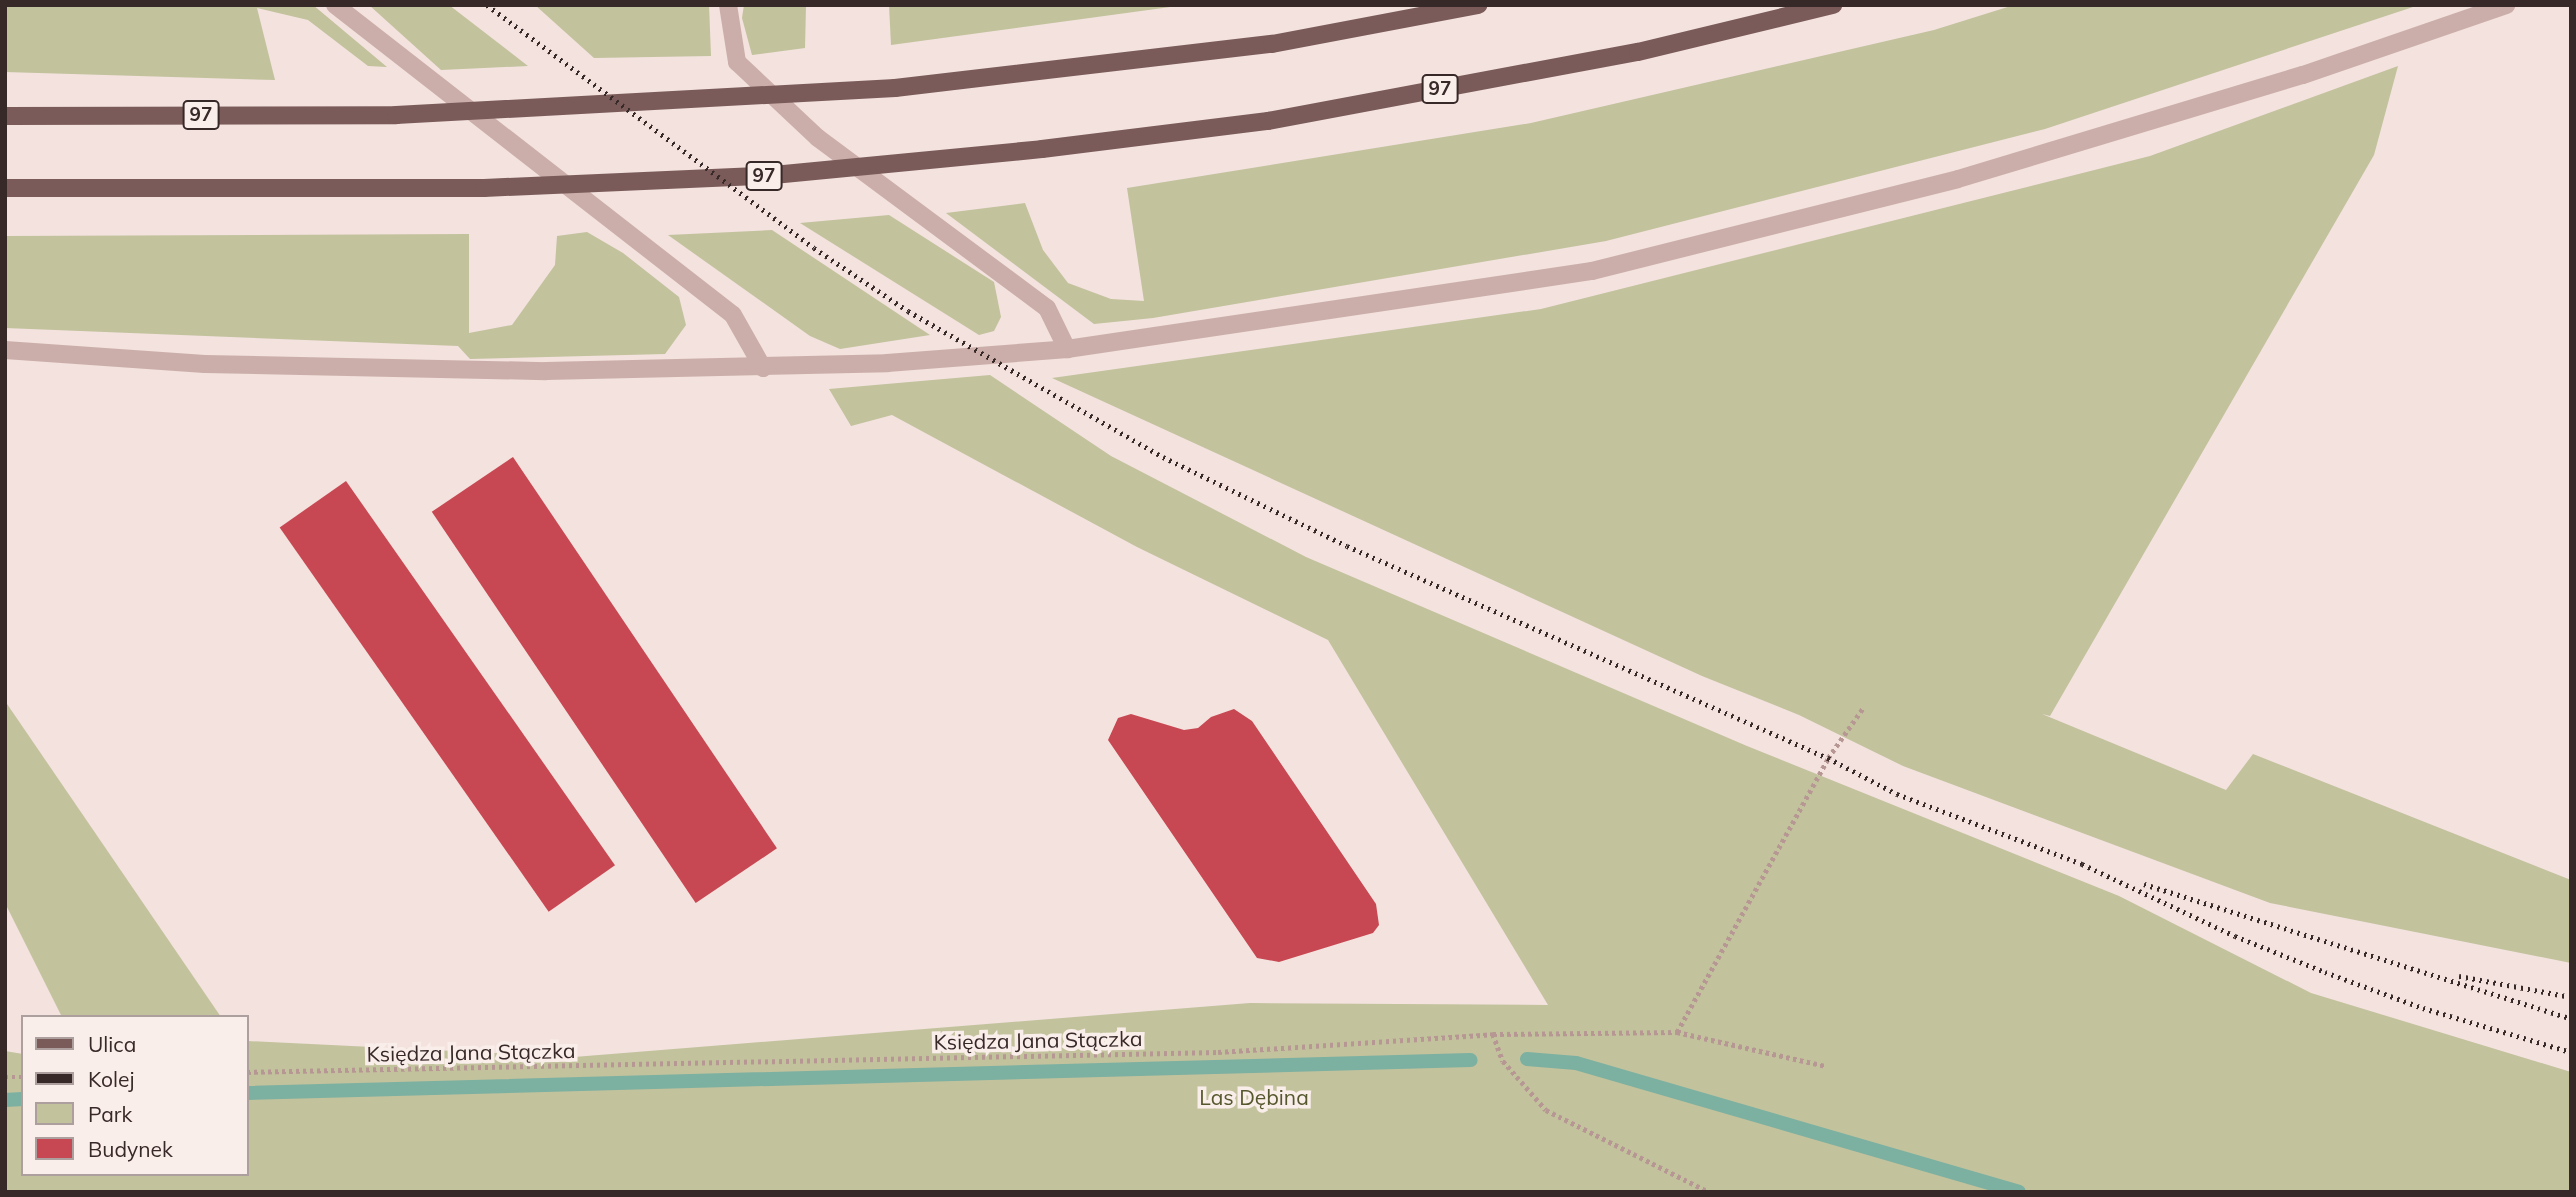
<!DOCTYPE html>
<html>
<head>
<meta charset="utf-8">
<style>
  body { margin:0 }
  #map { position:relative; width:2576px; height:1197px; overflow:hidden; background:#f3e2de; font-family:Mulish,sans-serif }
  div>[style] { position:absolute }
  .green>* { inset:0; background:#c2c29d }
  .stream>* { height:14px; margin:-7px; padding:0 7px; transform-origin:7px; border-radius:7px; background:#7cb0a1 }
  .building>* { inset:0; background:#c74852; transform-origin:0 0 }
  .path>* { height:4.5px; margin-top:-2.25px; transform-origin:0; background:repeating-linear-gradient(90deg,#b79793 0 3.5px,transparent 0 7px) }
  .minor>* { height:18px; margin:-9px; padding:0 9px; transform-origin:9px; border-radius:9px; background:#cbaea9 }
  .major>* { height:18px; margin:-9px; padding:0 9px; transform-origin:9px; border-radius:9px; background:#7a5b5a }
  .rail>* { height:5px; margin-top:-2.5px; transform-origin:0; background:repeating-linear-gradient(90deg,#382929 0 2px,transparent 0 7px) }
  span { translate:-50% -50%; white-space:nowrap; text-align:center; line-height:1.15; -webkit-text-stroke:7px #faeeea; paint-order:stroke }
  .shield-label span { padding:2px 5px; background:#faeeea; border:2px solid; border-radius:5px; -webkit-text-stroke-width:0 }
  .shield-label { font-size:19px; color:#382929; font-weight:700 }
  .street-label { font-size:21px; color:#382929 }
  .park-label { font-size:21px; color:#55572d }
  .frame { position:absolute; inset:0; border:7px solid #382929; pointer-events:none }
  .legend { position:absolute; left:21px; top:1015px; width:228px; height:161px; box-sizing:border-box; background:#faeeea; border:2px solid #ac9f9d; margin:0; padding:9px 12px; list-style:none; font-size:21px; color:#382929 }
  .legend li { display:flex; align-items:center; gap:14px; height:35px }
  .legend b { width:35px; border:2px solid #ac9f9d }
</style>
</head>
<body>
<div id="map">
  <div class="green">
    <div style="clip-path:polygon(5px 5px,313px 5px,387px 67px,368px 66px,308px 20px,257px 8px,275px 80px,5px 72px)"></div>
    <div style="clip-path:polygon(369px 5px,449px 5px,528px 66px,441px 70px)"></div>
    <div style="clip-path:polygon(535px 5px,709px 5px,711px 56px,594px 58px)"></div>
    <div style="clip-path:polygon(744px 5px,806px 5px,805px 48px,752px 55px,742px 18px)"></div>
    <div style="clip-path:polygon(889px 5px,1185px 5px,891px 45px)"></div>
    <div style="clip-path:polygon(2014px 5px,2419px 5px,2045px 129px,1606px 241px,1153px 318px,1094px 324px,946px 213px,1025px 203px,1043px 250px,1068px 283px,1111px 299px,1144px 301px,1127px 188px,1531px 123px,1934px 30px)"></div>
    <div style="clip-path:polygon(2398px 66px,2374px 155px,2050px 716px,2042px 714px,2226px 790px,2253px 754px,2571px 880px,2571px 963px,2270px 903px,1903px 766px,1799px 715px,1702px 676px,1052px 378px,1541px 309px,2150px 156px)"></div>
    <div style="clip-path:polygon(889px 215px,994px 282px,1001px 317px,994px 331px,979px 335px,800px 223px)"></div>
    <div style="clip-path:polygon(772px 230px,930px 335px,840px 349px,810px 336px,668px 235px)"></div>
    <div style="clip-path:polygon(587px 232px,623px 253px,679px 297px,686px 325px,665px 354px,470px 359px,458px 346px,5px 328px,5px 236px,469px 234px,469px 333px,512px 325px,555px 265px,557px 236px)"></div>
    <div style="clip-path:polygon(990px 375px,1111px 456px,1306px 557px,1747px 746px,2119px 896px,2311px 993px,2571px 1072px,2571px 1192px,5px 1192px,5px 1051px,23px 1054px,23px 1174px,247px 1174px,247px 1041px,574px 1057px,1250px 1003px,1548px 1005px,1328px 640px,1137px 547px,892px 415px,851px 426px,829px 389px)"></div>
    <div style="clip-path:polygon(5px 701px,221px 1017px,62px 1017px,5px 903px)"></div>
  </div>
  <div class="stream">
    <div style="left:1527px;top:1059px;width:49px;rotate:4.7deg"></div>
    <div style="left:1576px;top:1063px;width:461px;rotate:16.2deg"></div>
    <div style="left:247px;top:1093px;width:1224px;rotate:-1.54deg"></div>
    <div style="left:5px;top:1100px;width:18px;rotate:-3deg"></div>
  </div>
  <div class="building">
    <div style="left:513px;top:457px;width:472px;height:98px;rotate:56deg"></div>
    <div style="left:346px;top:481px;width:469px;height:81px;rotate:55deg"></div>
    <div style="clip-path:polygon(1234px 709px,1252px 721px,1376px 904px,1379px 925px,1373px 933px,1279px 962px,1257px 958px,1108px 740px,1118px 718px,1131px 714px,1184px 730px,1198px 728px,1211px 717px)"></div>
  </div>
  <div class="path">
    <div style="left:1677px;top:1032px;width:313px;rotate:-61.1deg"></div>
    <div style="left:1828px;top:758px;width:61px;rotate:-55deg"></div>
    <div style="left:1493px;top:1034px;width:29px;rotate:70deg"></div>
    <div style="left:1503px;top:1061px;width:65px;rotate:48.7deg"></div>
    <div style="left:1546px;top:1110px;width:182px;rotate:26.7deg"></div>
    <div style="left:247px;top:1072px;width:971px;rotate:-1.18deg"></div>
    <div style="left:1218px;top:1052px;width:276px;rotate:-3.7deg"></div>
    <div style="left:1493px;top:1034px;width:184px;rotate:-0.6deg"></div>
    <div style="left:1677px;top:1032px;width:152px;rotate:12.9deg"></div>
    <div style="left:5px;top:1077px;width:18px"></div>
  </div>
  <div class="minor">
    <div style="left:335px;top:5px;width:504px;rotate:37.91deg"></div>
    <div style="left:733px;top:315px;width:61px;rotate:60.5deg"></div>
    <div style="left:728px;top:5px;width:58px;rotate:81deg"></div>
    <div style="left:737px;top:62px;width:111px;rotate:43.2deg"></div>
    <div style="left:818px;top:138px;width:285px;rotate:36.6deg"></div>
    <div style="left:1047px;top:308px;width:46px;rotate:64deg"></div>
    <div style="left:5px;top:350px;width:200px;rotate:4deg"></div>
    <div style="left:205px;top:364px;width:341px;rotate:1.2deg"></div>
    <div style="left:546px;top:371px;width:341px;rotate:-1.3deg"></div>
    <div style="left:887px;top:363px;width:181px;rotate:-4.4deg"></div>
    <div style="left:1067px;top:349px;width:531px;rotate:-8.45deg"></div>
    <div style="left:1592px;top:271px;width:377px;rotate:-14.1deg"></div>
    <div style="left:1958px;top:179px;width:360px;rotate:-16.8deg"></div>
    <div style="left:2303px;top:75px;width:215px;rotate:-19deg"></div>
  </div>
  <div class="major">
    <div style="left:5px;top:116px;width:391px;rotate:-0.1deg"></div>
    <div style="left:396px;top:115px;width:500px;rotate:-3.1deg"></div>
    <div style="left:895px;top:88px;width:380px;rotate:-6.7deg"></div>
    <div style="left:1272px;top:44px;width:210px;rotate:-10.7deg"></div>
    <div style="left:5px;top:188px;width:479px"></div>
    <div style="left:484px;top:188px;width:279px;rotate:-2.5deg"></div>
    <div style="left:763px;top:176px;width:280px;rotate:-5.5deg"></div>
    <div style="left:1042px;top:149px;width:228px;rotate:-7.1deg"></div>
    <div style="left:1268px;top:121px;width:376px;rotate:-10.6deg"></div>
    <div style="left:1638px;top:52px;width:201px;rotate:-13.6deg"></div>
  </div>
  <div class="rail">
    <div style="left:487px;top:5px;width:407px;rotate:36.6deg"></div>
    <div style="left:814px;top:248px;width:113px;rotate:33.8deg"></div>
    <div style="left:908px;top:311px;width:294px;rotate:29.8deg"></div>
    <div style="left:1163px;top:457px;width:204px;rotate:25.8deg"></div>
    <div style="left:1347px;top:546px;width:526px;rotate:23.79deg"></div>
    <div style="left:1828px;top:758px;width:78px;rotate:27.6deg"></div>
    <div style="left:1897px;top:794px;width:198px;rotate:20.7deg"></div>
    <div style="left:2082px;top:864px;width:169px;rotate:25.2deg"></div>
    <div style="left:2235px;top:936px;width:97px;rotate:21.8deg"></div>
    <div style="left:2325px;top:972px;width:104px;rotate:20.2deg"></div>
    <div style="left:2423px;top:1008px;width:154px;rotate:16.6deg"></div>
    <div style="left:2144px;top:884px;width:448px;rotate:17.5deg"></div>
    <div style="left:2459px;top:976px;width:114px;rotate:10.6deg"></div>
  </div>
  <div class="shield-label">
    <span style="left:1440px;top:89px">97</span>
    <span style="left:201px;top:115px">97</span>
    <span style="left:764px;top:176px">97</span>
  </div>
  <div class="street-label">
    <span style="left:1038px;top:1040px;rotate:-1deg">Księdza Jana Stączka</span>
    <span style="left:471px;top:1052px;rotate:-1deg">Księdza Jana Stączka</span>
  </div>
  <div class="park-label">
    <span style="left:1254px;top:1097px">Las Dębina</span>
  </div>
  <div class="frame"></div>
  <ul class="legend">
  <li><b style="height:9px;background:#7a5b5a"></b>Ulica</li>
  <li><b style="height:9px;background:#382929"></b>Kolej</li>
  <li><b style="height:19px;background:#c2c29d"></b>Park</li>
  <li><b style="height:19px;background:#c74852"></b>Budynek</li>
  </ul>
</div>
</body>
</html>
